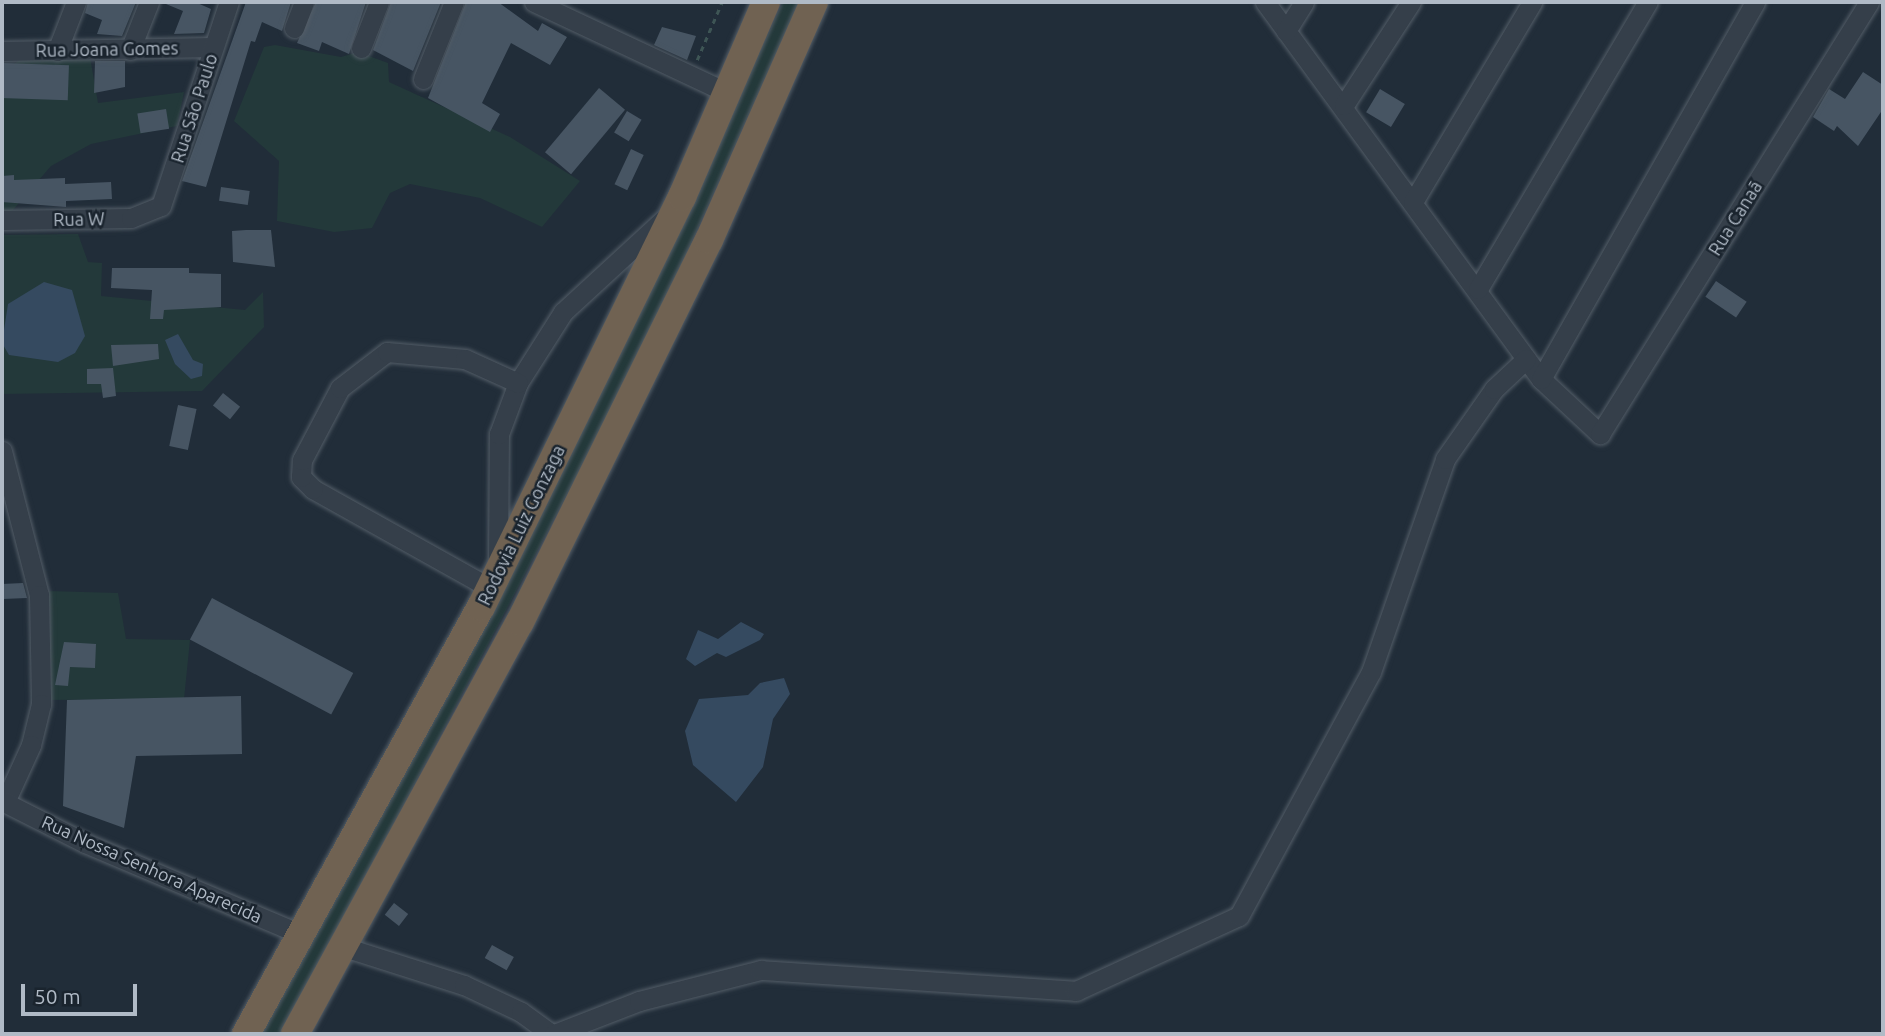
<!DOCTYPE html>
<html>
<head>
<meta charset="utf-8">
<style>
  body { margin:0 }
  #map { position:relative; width:1885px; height:1036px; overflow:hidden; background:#212d39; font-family:Ubuntu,sans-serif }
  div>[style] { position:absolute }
  .green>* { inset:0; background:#23393a }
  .water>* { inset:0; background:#354a60 }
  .building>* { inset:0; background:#475563; transform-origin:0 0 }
  .path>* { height:2.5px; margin-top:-1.25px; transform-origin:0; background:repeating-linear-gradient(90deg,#3e5555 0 5px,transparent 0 10px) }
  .roads { filter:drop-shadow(0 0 2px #535d67) drop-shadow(0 0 2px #535d67) }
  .minor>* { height:19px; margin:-9.5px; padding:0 9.5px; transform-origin:9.5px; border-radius:9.5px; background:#353f4a }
  .highway>* { height:28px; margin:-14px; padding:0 14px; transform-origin:14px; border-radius:14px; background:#706252 }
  span { translate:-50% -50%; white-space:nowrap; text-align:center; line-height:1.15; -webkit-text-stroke:5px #1a242e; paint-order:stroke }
  .street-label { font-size:18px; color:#b0bac6 }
  .frame { position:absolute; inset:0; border:4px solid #b0bac6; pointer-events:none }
  .scale { position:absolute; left:21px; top:984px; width:116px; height:32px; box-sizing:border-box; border:4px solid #b0bac6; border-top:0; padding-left:9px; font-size:21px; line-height:24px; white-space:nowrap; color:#b0bac6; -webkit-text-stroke:5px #1a242e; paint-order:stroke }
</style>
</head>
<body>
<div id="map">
  <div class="green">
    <div style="clip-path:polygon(783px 2px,799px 2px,646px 344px,283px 1034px,259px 1034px,559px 475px)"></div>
    <div style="clip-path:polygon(275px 45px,341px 57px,358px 52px,388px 63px,389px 82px,510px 137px,580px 181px,542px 227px,480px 198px,410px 184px,390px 193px,372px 228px,334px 232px,277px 221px,279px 161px,234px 121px,264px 47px)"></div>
    <div style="clip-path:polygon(90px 57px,98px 103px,184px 92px,177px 126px,91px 144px,51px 166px,12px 211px,2px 212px,2px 74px,19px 60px)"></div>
    <div style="clip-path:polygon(78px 234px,88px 262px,102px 263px,101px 296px,245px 310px,263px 292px,264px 327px,202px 391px,2px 394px,2px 235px)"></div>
    <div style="clip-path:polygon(48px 591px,118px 593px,126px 639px,190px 640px,184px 699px,46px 700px)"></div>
  </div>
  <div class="water">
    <div style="clip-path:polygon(44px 282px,72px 290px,85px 336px,75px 353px,58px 362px,9px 355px,2px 343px,8px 304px)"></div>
    <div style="clip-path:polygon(178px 334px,193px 360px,203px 364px,202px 376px,191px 379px,175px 364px,165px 340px)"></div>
    <div style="clip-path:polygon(741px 622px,764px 634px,760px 640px,726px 657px,717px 653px,695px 666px,686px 659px,698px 630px,718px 639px)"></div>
    <div style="clip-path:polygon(784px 678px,790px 694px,773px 719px,763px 767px,736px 802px,693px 765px,685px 731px,699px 699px,748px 695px,760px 683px)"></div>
  </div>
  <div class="building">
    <div style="clip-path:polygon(88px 2px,136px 2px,122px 36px,97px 34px,102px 20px,85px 13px)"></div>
    <div style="clip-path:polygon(161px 2px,195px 2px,211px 9px,204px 33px,174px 34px,183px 11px)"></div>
    <div style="clip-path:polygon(246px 2px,291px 2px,282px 31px,262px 22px,255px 42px,251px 41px,206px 187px,182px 181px)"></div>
    <div style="clip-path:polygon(316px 2px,366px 2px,349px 54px,322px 42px,319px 51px,297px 43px)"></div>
    <div style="clip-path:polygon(391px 2px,441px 2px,413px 71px,373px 50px)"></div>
    <div style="clip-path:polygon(466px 2px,498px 2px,538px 31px,542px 23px,567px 37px,550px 65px,511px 43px,482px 103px,500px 114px,490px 132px,428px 98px)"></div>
    <div style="clip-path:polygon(662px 27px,696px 36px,687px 60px,654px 45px)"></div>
    <div style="clip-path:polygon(95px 61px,125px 61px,125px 87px,94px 93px)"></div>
    <div style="left:2px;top:63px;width:67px;height:35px;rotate:2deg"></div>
    <div style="clip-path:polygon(1863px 72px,1883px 85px,1883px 109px,1858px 146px,1837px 126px,1834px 131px,1813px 117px,1829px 89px,1845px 99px)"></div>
    <div style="left:599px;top:88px;width:34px;height:84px;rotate:40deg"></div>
    <div style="left:1380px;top:89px;width:29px;height:27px;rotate:31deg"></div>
    <div style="left:166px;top:109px;width:20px;height:29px;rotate:81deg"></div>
    <div style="left:627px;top:111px;width:17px;height:25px;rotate:31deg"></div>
    <div style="left:631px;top:149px;width:14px;height:39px;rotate:25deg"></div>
    <div style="clip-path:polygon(14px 175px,14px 180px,65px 178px,65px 184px,111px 182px,112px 199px,66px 201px,66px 207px,2px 202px,2px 176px)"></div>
    <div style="left:221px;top:187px;width:29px;height:14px;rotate:8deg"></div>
    <div style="clip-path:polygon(246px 230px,271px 230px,275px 267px,233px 262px,232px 231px)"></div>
    <div style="clip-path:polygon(112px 268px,189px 268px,189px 273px,221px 274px,221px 307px,164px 310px,163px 319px,150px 319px,152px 290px,111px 288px)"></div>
    <div style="left:1716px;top:281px;width:37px;height:19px;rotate:34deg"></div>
    <div style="clip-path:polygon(158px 344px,159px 359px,113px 366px,111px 345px)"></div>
    <div style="clip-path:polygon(113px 368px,116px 396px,103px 398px,101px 384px,87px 384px,87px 369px)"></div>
    <div style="left:223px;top:393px;width:22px;height:16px;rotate:39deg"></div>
    <div style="left:178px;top:405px;width:19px;height:42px;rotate:12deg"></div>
    <div style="clip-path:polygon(23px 583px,27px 598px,3px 599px,2px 584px)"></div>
    <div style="left:212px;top:598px;width:160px;height:47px;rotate:28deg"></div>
    <div style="clip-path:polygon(64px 642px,96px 644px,95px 668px,70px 667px,68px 686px,55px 685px)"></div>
    <div style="clip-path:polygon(241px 696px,242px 754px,136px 756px,124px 828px,63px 806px,67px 700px)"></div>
    <div style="left:394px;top:903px;width:18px;height:15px;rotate:38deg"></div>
    <div style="left:492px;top:945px;width:25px;height:15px;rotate:29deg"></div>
  </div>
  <div class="path">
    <div style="left:697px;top:60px;width:63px;rotate:-66.7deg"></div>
  </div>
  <div class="roads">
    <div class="minor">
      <div style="left:534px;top:2px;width:214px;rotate:25.1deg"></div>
      <div style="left:1265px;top:2px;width:467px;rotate:53.8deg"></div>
      <div style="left:1541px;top:379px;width:81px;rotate:43deg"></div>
      <div style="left:1600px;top:434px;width:509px;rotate:-58.09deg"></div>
      <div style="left:294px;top:28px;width:28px;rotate:-69deg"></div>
      <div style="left:1286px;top:31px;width:34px;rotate:-58deg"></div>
      <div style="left:361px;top:48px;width:49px;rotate:-68.6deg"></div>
      <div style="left:130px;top:50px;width:52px;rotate:-68.4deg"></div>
      <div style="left:2px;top:51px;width:211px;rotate:-1.1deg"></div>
      <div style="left:57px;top:51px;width:53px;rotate:-68.8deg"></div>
      <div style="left:423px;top:79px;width:83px;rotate:-68.1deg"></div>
      <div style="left:1344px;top:105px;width:123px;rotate:-57deg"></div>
      <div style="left:1413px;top:202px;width:233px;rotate:-59.2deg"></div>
      <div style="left:2px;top:220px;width:129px;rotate:-0.9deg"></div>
      <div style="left:131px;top:218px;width:32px;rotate:-22deg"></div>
      <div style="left:161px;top:206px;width:215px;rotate:-71.6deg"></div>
      <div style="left:1478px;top:289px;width:334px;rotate:-59.4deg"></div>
      <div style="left:1541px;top:379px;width:434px;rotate:-60.4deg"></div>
      <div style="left:2px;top:451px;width:149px;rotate:75.6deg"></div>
      <div style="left:39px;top:595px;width:109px;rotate:88.9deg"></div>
      <div style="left:41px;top:704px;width:42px;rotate:103.7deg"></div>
      <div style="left:31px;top:745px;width:63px;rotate:114.5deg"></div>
      <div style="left:498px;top:566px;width:132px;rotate:-89.6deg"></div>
      <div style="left:499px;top:434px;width:54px;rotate:-69.6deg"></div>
      <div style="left:518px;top:383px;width:84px;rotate:-57.6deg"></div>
      <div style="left:563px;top:312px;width:136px;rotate:-42.6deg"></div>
      <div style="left:490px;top:588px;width:203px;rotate:-150.8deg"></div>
      <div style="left:313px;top:489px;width:17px;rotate:-135deg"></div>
      <div style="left:301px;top:477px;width:17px;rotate:-87deg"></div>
      <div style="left:302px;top:460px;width:81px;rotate:-62.2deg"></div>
      <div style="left:340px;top:388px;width:59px;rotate:-37.5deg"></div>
      <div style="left:387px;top:352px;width:78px;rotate:5.1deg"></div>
      <div style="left:465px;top:359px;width:58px;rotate:24.4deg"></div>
      <div style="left:2px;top:801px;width:93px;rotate:26.8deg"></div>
      <div style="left:85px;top:843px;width:237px;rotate:22.9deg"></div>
      <div style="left:344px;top:947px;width:126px;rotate:17.6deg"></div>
      <div style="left:464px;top:985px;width:63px;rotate:25.3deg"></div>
      <div style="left:521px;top:1012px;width:37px;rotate:36deg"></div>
      <div style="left:554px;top:1034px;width:91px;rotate:-21.2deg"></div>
      <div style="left:639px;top:1001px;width:126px;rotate:-14.3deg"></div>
      <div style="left:761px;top:970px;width:316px;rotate:3.8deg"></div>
      <div style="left:1076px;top:991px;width:179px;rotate:-24.7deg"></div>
      <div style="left:1239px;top:916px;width:277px;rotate:-61.6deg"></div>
      <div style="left:1371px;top:672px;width:225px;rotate:-70.8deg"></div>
      <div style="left:1445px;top:459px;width:85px;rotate:-55deg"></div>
      <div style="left:1494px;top:389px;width:44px;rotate:-43.2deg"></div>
    </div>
    <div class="highway">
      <div style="left:246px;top:1034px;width:487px;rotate:-61.2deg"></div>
      <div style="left:481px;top:607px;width:457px;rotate:-63.9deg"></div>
      <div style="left:682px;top:197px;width:212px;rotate:-66.7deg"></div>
      <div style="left:295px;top:1034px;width:469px;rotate:-61.4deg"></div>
      <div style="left:520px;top:622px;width:426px;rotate:-63.7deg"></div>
      <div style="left:709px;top:240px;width:260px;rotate:-66.2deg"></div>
    </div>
  </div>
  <div class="street-label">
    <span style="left:107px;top:49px;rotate:-1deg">Rua Joana Gomes</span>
    <span style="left:194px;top:108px;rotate:-72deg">Rua São Paulo</span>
    <span style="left:1735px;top:218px;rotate:-58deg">Rua Canaã</span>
    <span style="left:79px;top:219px;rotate:-1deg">Rua W</span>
    <span style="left:521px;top:525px;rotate:-64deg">Rodovia Luiz Gonzaga</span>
    <span style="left:152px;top:869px;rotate:24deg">Rua Nossa Senhora Aparecida</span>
  </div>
  <div class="frame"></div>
  <div class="scale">50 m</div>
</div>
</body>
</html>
